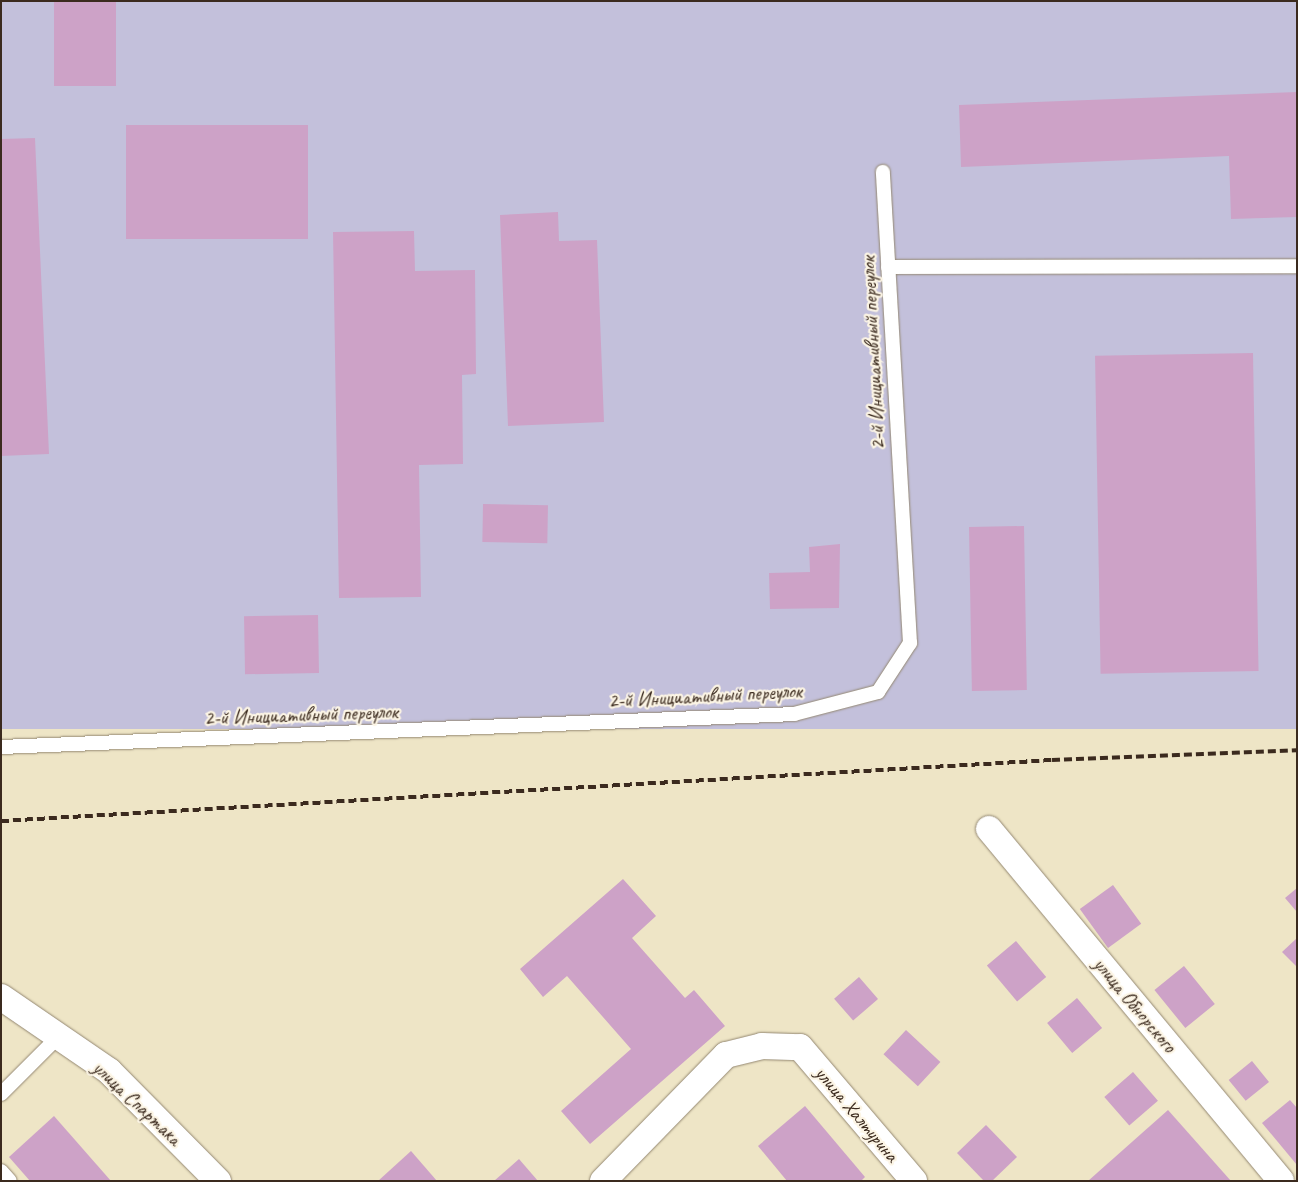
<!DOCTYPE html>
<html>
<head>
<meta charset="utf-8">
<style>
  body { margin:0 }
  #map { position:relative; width:1298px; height:1182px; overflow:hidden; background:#eee5c6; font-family:Caveat,sans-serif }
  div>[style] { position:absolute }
  .industrial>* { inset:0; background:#c3c0db; transform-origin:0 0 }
  .building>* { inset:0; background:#cda2c7; transform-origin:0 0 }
  .roads { filter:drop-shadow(0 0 1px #948872) drop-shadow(0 0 1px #948872) }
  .service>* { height:14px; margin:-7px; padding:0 7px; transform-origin:7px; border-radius:7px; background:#fff }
  .minor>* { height:26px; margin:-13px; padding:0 13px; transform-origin:13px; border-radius:13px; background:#fff }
  .rail>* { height:4px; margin-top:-2px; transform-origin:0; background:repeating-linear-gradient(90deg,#3b2a1e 0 8px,transparent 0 12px) }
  span { translate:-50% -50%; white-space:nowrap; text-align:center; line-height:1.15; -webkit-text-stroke:4.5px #fcf5e5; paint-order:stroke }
  .street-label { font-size:20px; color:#3b2a1e }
  .frame { position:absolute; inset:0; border:2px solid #3b2a1e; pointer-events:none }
</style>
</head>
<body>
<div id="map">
  <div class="industrial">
    <div style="left:1px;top:1px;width:1296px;height:728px"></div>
  </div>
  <div class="building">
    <div style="left:54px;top:1px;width:62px;height:85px"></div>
    <div style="clip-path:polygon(1297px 92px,1297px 217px,1231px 219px,1229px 156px,961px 167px,959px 105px)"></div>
    <div style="left:126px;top:125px;width:182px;height:114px"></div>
    <div style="clip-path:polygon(35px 138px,49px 454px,1px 456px,1px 139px)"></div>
    <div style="clip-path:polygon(558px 212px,559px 241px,597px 240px,604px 422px,508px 426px,500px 215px)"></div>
    <div style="clip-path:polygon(414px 231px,415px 271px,475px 270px,476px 374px,462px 375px,463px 464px,419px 465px,421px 597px,339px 598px,333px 232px)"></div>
    <div style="left:1253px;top:353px;width:318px;height:158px;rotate:89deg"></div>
    <div style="left:483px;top:504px;width:65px;height:38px;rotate:1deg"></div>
    <div style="left:1024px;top:526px;width:164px;height:55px;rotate:89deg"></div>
    <div style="clip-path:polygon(840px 544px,839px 608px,770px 609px,769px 573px,810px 572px,809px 547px)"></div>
    <div style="left:318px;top:615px;width:58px;height:74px;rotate:89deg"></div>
    <div style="clip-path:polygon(623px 879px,656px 916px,632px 938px,685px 998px,694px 990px,725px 1026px,590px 1144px,561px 1111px,631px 1049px,567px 976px,543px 997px,520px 969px)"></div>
    <div style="left:1113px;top:885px;width:48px;height:41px;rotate:54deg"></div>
    <div style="clip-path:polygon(1297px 888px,1297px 912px,1285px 898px)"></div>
    <div style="clip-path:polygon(1297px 938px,1297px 967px,1282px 952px)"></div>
    <div style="left:1016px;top:941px;width:47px;height:38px;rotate:50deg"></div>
    <div style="left:1184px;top:966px;width:49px;height:38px;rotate:51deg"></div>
    <div style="left:859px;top:977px;width:29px;height:33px;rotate:49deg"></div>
    <div style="left:1077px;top:998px;width:39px;height:39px;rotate:50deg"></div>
    <div style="left:906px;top:1030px;width:47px;height:33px;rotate:43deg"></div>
    <div style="left:1252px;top:1061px;width:27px;height:30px;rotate:51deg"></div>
    <div style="left:1133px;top:1072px;width:38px;height:38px;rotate:49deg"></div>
    <div style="clip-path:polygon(1290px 1100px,1297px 1108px,1297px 1165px,1262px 1123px)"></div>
    <div style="clip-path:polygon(805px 1106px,865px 1177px,861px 1181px,787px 1181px,758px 1146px)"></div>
    <div style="clip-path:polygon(1168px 1110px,1231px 1181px,1088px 1181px)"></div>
    <div style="clip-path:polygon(54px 1116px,111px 1181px,30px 1181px,9px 1157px)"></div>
    <div style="clip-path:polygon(986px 1125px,1017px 1157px,992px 1181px,984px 1181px,957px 1153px)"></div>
    <div style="clip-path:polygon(411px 1151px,437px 1181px,378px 1181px)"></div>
    <div style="clip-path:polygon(519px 1159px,538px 1181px,494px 1181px)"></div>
  </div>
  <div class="roads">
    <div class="service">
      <div style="left:888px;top:267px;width:409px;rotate:-0.1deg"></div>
      <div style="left:1px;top:747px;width:794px;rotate:-2.38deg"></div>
      <div style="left:794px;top:714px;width:87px;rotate:-14.7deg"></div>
      <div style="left:878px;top:692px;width:59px;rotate:-56.9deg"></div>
      <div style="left:910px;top:643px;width:472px;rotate:-93.3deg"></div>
      <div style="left:1px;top:1094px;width:82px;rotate:-45deg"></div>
      <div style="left:1px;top:1171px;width:13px;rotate:48deg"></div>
    </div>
    <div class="minor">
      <div style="left:989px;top:829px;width:457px;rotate:50.3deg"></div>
      <div style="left:1px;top:997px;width:131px;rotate:34.4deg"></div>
      <div style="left:109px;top:1071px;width:155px;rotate:45.3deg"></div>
      <div style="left:603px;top:1181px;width:176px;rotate:-45.7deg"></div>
      <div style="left:726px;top:1055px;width:37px;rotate:-14deg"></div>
      <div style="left:762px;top:1046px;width:38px;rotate:2deg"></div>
      <div style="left:800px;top:1047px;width:176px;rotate:49.6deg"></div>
    </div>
  </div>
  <div class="rail">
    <div style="left:1px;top:821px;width:1053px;rotate:-3.32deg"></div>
    <div style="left:1052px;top:760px;width:245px;rotate:-2.3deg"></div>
  </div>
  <div class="street-label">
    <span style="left:873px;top:353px;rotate:-93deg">2-й Инициативный переулок</span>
    <span style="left:705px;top:696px;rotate:-3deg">2-й Инициативный переулок</span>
    <span style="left:301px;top:715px;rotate:-2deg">2-й Инициативный переулок</span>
    <span style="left:1135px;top:1005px;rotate:50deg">улица Обнорского</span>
    <span style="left:137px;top:1103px;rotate:43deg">улица Спартака</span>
    <span style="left:857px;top:1114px;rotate:50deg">улица Халтурина</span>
  </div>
  <div class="frame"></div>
</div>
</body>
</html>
